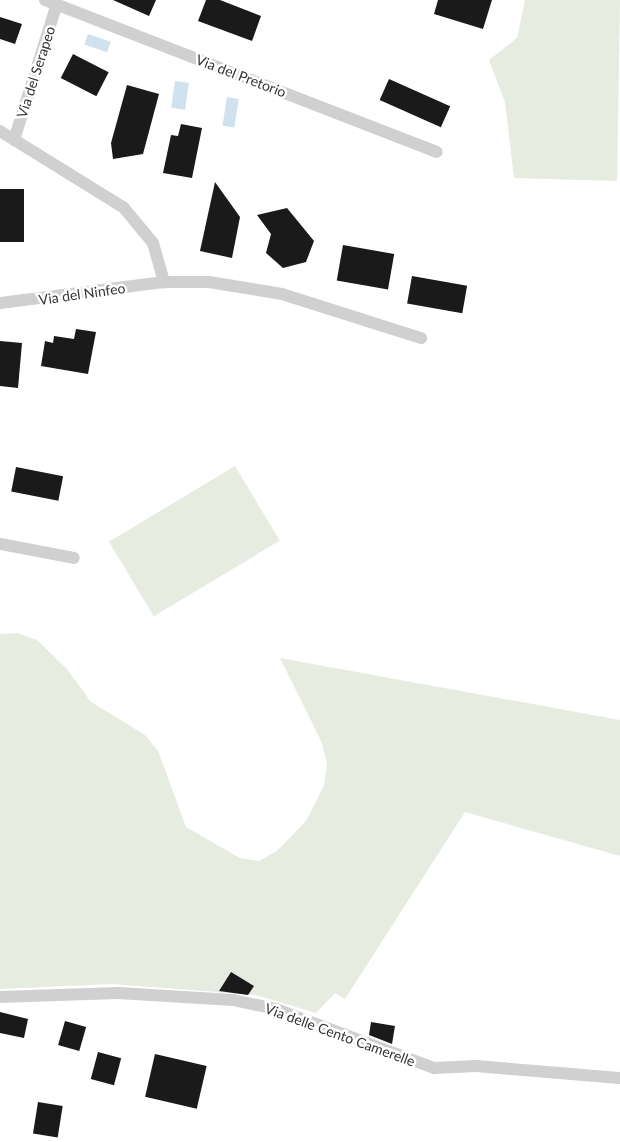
<!DOCTYPE html>
<html>
<head>
<meta charset="utf-8">
<style>
  body { margin:0 }
  #map { position:relative; width:620px; height:1142px; overflow:hidden; background:#fff; font-family:Lato,sans-serif }
  div>[style] { position:absolute }
  .green>* { inset:0; background:#e6ecdf; transform-origin:0 0 }
  .water>* { inset:0; background:#cfe2ee; transform-origin:0 0 }
  .building>* { inset:0; background:#1a1a1a; transform-origin:0 0 }
  .minor>* { height:12px; margin:-6px; padding:0 6px; transform-origin:6px; border-radius:6px; background:#d0d0d0 }
  span { translate:-50% -50%; white-space:nowrap; text-align:center; line-height:1.15; -webkit-text-stroke:5px #fff; paint-order:stroke }
  .street-label { font-size:14px; color:#333 }
</style>
</head>
<body>
<div id="map">
  <div class="green">
    <div style="clip-path:polygon(525px 0,620px 0,617px 181px,514px 178px,505px 102px,489px 60px,517px 38px)"></div>
    <div style="left:235px;top:466px;width:87px;height:147px;rotate:59deg"></div>
    <div style="clip-path:polygon(17px 633px,37px 640px,67px 669px,91px 702px,145px 735px,158px 751px,186px 827px,240px 858px,259px 861px,277px 851px,306px 821px,324px 785px,327px 764px,322px 743px,280px 658px,620px 720px,620px 856px,465px 812px,345px 999px,335px 993px,316px 1013px,256px 995px,112px 984px,0 989px,0 634px)"></div>
  </div>
  <div class="water">
    <div style="left:88px;top:34px;width:24px;height:11px;rotate:19deg"></div>
    <div style="left:175px;top:81px;width:14px;height:27px;rotate:8deg"></div>
    <div style="left:227px;top:97px;width:12px;height:29px;rotate:9deg"></div>
  </div>
  <div class="building">
    <div style="clip-path:polygon(113px 0,156px 0,149px 16px)"></div>
    <div style="clip-path:polygon(206px 0,220px 0,261px 16px,252px 41px,198px 21px)"></div>
    <div style="clip-path:polygon(438px 0,492px 0,483px 29px,434px 14px)"></div>
    <div style="clip-path:polygon(0 17px,22px 24px,15px 44px,0 39px)"></div>
    <div style="left:73px;top:54px;width:40px;height:27px;rotate:27deg"></div>
    <div style="left:389px;top:79px;width:67px;height:23px;rotate:24deg"></div>
    <div style="clip-path:polygon(127px 85px,159px 94px,143px 154px,113px 159px,111px 143px)"></div>
    <div style="clip-path:polygon(181px 124px,202px 128px,192px 178px,163px 173px,171px 135px,178px 136px)"></div>
    <div style="clip-path:polygon(215px 182px,240px 217px,232px 258px,200px 251px)"></div>
    <div style="left:0;top:189px;width:24px;height:53px"></div>
    <div style="clip-path:polygon(287px 208px,314px 241px,306px 262px,283px 268px,266px 253px,271px 234px,257px 215px)"></div>
    <div style="left:343px;top:245px;width:52px;height:36px;rotate:10deg"></div>
    <div style="left:412px;top:276px;width:56px;height:28px;rotate:10deg"></div>
    <div style="clip-path:polygon(76px 329px,96px 332px,88px 374px,41px 366px,45px 341px,53px 343px,54px 336px,74px 339px)"></div>
    <div style="clip-path:polygon(0 341px,22px 343px,18px 388px,0 386px)"></div>
    <div style="left:16px;top:467px;width:48px;height:25px;rotate:11deg"></div>
    <div style="clip-path:polygon(231px 972px,254px 986px,248px 995px,219px 991px)"></div>
    <div style="clip-path:polygon(0 1012px,28px 1019px,24px 1038px,0 1033px)"></div>
    <div style="left:65px;top:1021px;width:22px;height:25px;rotate:16deg"></div>
    <div style="clip-path:polygon(371px 1022px,395px 1026px,392px 1044px,369px 1035px)"></div>
    <div style="left:98px;top:1052px;width:24px;height:28px;rotate:15deg"></div>
    <div style="left:155px;top:1054px;width:53px;height:44px;rotate:13deg"></div>
    <div style="left:38px;top:1102px;width:25px;height:32px;rotate:9deg"></div>
  </div>
  <div class="minor">
    <div style="left:45px;top:0;width:420px;rotate:21.2deg"></div>
    <div style="left:0;top:131px;width:146px;rotate:31.8deg"></div>
    <div style="left:124px;top:208px;width:45px;rotate:50.4deg"></div>
    <div style="left:153px;top:243px;width:41px;rotate:74.2deg"></div>
    <div style="left:14px;top:140px;width:143px;rotate:-72.5deg"></div>
    <div style="left:0;top:303px;width:165px;rotate:-7.3deg"></div>
    <div style="left:164px;top:282px;width:45px"></div>
    <div style="left:209px;top:282px;width:74px;rotate:9.3deg"></div>
    <div style="left:282px;top:294px;width:146px;rotate:17.6deg"></div>
    <div style="left:0;top:544px;width:75px;rotate:10.7deg"></div>
    <div style="left:0;top:997px;width:118px;rotate:-1.9deg"></div>
    <div style="left:118px;top:993px;width:115px;rotate:3.5deg"></div>
    <div style="left:233px;top:1000px;width:44px;rotate:11.8deg"></div>
    <div style="left:276px;top:1009px;width:169px;rotate:20.5deg"></div>
    <div style="left:434px;top:1068px;width:42px;rotate:-2.7deg"></div>
    <div style="left:476px;top:1066px;width:144px;rotate:4.8deg"></div>
  </div>
  <div class="street-label">
    <span style="left:36px;top:72px;rotate:-72deg">Via del Serapeo</span>
    <span style="left:241px;top:76px;rotate:21deg">Via del Pretorio</span>
    <span style="left:82px;top:294px;rotate:-8deg">Via del Ninfeo</span>
    <span style="left:340px;top:1035px;rotate:20deg">Via delle Cento Camerelle</span>
  </div>
</div>
</body>
</html>
